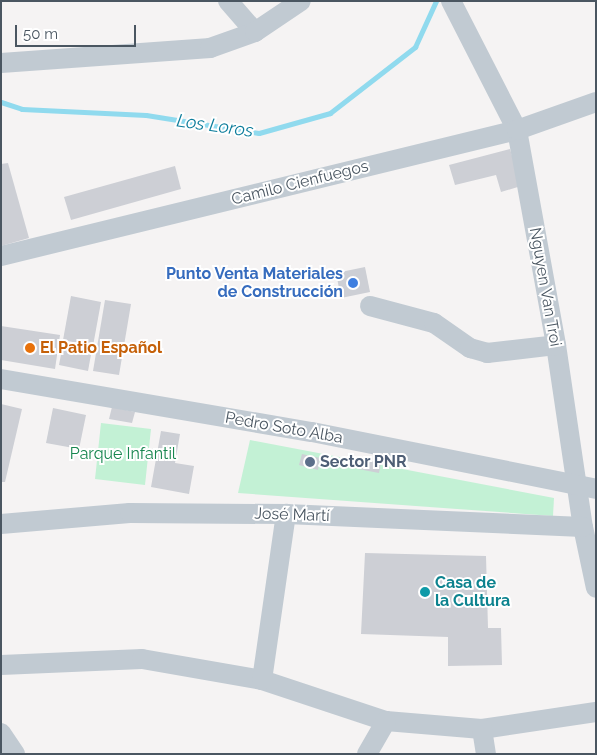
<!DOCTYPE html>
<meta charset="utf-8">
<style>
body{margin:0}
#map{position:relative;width:597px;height:755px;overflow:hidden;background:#f5f3f3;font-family:Raleway,sans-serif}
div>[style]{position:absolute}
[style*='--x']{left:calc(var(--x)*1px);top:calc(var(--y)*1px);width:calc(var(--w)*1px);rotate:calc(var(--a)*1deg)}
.green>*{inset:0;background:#c3f1d5}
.stream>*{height:5px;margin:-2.5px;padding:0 2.5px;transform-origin:2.5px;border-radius:2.5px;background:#90daee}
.building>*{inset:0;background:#cdcfd5}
.minor>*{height:20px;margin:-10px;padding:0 10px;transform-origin:10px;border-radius:10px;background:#c1cad2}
.dots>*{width:14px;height:14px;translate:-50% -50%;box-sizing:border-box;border:2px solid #fff;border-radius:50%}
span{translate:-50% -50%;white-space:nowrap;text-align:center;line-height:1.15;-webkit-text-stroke:4px #fff;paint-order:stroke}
.street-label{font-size:16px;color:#4a5661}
.shop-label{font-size:16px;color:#366cbe;font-weight:700}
.right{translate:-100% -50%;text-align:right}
.food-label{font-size:16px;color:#c56008;font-weight:700}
.left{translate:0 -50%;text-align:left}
.park-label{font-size:16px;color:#17864f}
.service-label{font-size:16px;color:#4e5e75;font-weight:700}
.culture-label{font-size:16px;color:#0d838f;font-weight:700}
.water-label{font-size:18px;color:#0c7c9b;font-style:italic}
.frame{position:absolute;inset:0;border:2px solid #4a5661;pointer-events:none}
.scale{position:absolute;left:15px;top:25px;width:121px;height:22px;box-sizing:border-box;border:2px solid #4a5661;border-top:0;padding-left:6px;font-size:15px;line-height:18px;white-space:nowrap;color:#4a5661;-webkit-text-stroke:4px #fff;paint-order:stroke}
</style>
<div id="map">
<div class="green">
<i style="clip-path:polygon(101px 423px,151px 429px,145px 485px,95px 479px)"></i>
<i style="clip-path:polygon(250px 440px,554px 498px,553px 516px,238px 493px)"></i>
</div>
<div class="stream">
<i style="--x:1;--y:102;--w:22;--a:18"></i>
<i style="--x:22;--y:109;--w:124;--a:2.8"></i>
<i style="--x:146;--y:115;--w:114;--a:9.1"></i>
<i style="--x:259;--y:133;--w:74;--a:-15.7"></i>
<i style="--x:330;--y:113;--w:108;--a:-37.8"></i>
<i style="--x:415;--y:47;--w:51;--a:-65.5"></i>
</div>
<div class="building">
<i style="clip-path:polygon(510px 149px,521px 186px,501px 192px,496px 175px,455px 185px,449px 165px)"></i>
<i style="clip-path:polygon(8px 163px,29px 238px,1px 246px,1px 164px)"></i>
<i style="clip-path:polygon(175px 166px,181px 189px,71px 220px,64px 197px)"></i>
<i style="clip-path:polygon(365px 267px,370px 292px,341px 298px,336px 273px)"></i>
<i style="clip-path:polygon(71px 296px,101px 302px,93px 346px,63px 340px)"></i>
<i style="clip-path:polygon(105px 300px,131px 304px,119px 375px,93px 371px)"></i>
<i style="clip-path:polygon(1px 326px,60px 335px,55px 369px,1px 360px)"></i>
<i style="clip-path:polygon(63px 344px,92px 349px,88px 371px,59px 365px)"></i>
<i style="clip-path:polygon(1px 404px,22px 409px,5px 482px,1px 482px)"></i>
<i style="clip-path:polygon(112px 407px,135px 412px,132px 423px,109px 419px)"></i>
<i style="clip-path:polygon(53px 408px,86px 415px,79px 449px,46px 443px)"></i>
<i style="clip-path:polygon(161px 431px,180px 434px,175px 463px,194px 466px,189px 494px,151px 487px)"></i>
<i style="clip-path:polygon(302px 454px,320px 458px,318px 470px,299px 465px)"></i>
<i style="clip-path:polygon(360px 459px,381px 463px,379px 473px,358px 469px)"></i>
<i style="clip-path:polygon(365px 553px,486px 556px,488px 628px,501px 628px,502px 665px,448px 666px,448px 637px,361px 634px)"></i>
</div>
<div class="minor">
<i style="--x:228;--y:1;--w:41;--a:48.9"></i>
<i style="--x:451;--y:1;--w:145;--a:62.9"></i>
<i style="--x:517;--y:130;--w:219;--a:79.7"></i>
<i style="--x:556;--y:345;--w:184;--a:81.6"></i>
<i style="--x:583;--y:527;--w:62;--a:78"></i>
<i style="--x:1;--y:63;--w:210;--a:-4.1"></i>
<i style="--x:210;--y:48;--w:48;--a:-19.6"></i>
<i style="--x:255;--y:32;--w:55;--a:-34"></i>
<i style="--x:1;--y:256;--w:531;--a:-13.72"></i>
<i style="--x:517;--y:130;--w:84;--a:-19.5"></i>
<i style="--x:370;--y:306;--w:66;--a:14.9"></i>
<i style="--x:434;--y:323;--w:44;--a:34.8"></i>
<i style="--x:470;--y:348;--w:18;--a:16"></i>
<i style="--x:487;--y:353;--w:69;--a:-6.6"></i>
<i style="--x:1;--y:379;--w:315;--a:9.7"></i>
<i style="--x:312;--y:432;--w:290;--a:11.3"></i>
<i style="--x:1;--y:524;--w:129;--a:-4.9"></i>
<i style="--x:130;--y:513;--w:156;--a:0.4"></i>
<i style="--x:286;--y:514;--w:297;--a:2.5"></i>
<i style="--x:1;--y:665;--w:141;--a:-2.4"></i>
<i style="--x:142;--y:659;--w:122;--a:9.9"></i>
<i style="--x:262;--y:680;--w:131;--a:18.3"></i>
<i style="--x:386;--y:721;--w:96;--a:4.8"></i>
<i style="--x:482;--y:729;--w:115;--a:-8.5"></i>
<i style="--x:262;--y:680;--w:168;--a:-81.8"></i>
<i style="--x:482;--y:729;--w:25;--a:81"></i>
<i style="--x:1;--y:733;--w:25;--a:56"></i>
<i style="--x:367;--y:754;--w:38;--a:-60"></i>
</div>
<div class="dots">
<i style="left:353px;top:283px;background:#3f7fe0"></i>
<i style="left:30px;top:348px;background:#e8710a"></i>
<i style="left:310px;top:462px;background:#5c6f8a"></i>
<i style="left:425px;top:592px;background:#0f9aa8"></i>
</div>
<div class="street-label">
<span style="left:300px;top:183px;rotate:-14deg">Camilo Cienfuegos</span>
<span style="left:545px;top:287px;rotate:80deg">Nguyen Van Troi</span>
<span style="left:284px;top:428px;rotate:10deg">Pedro Soto Alba</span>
<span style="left:292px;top:515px;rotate:2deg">José Martí</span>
</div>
<div class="shop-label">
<span class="right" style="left:343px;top:283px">Punto Venta Materiales<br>de Construcción</span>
</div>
<div class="food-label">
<span class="left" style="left:40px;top:348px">El Patio Español</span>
</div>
<div class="park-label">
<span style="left:123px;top:454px">Parque Infantil</span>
</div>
<div class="service-label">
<span class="left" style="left:320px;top:462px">Sector PNR</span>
</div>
<div class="culture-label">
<span class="left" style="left:435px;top:592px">Casa de<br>la Cultura</span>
</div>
<div class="water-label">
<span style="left:215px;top:126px;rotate:8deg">Los Loros</span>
</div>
<div class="frame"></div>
<div class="scale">50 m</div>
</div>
